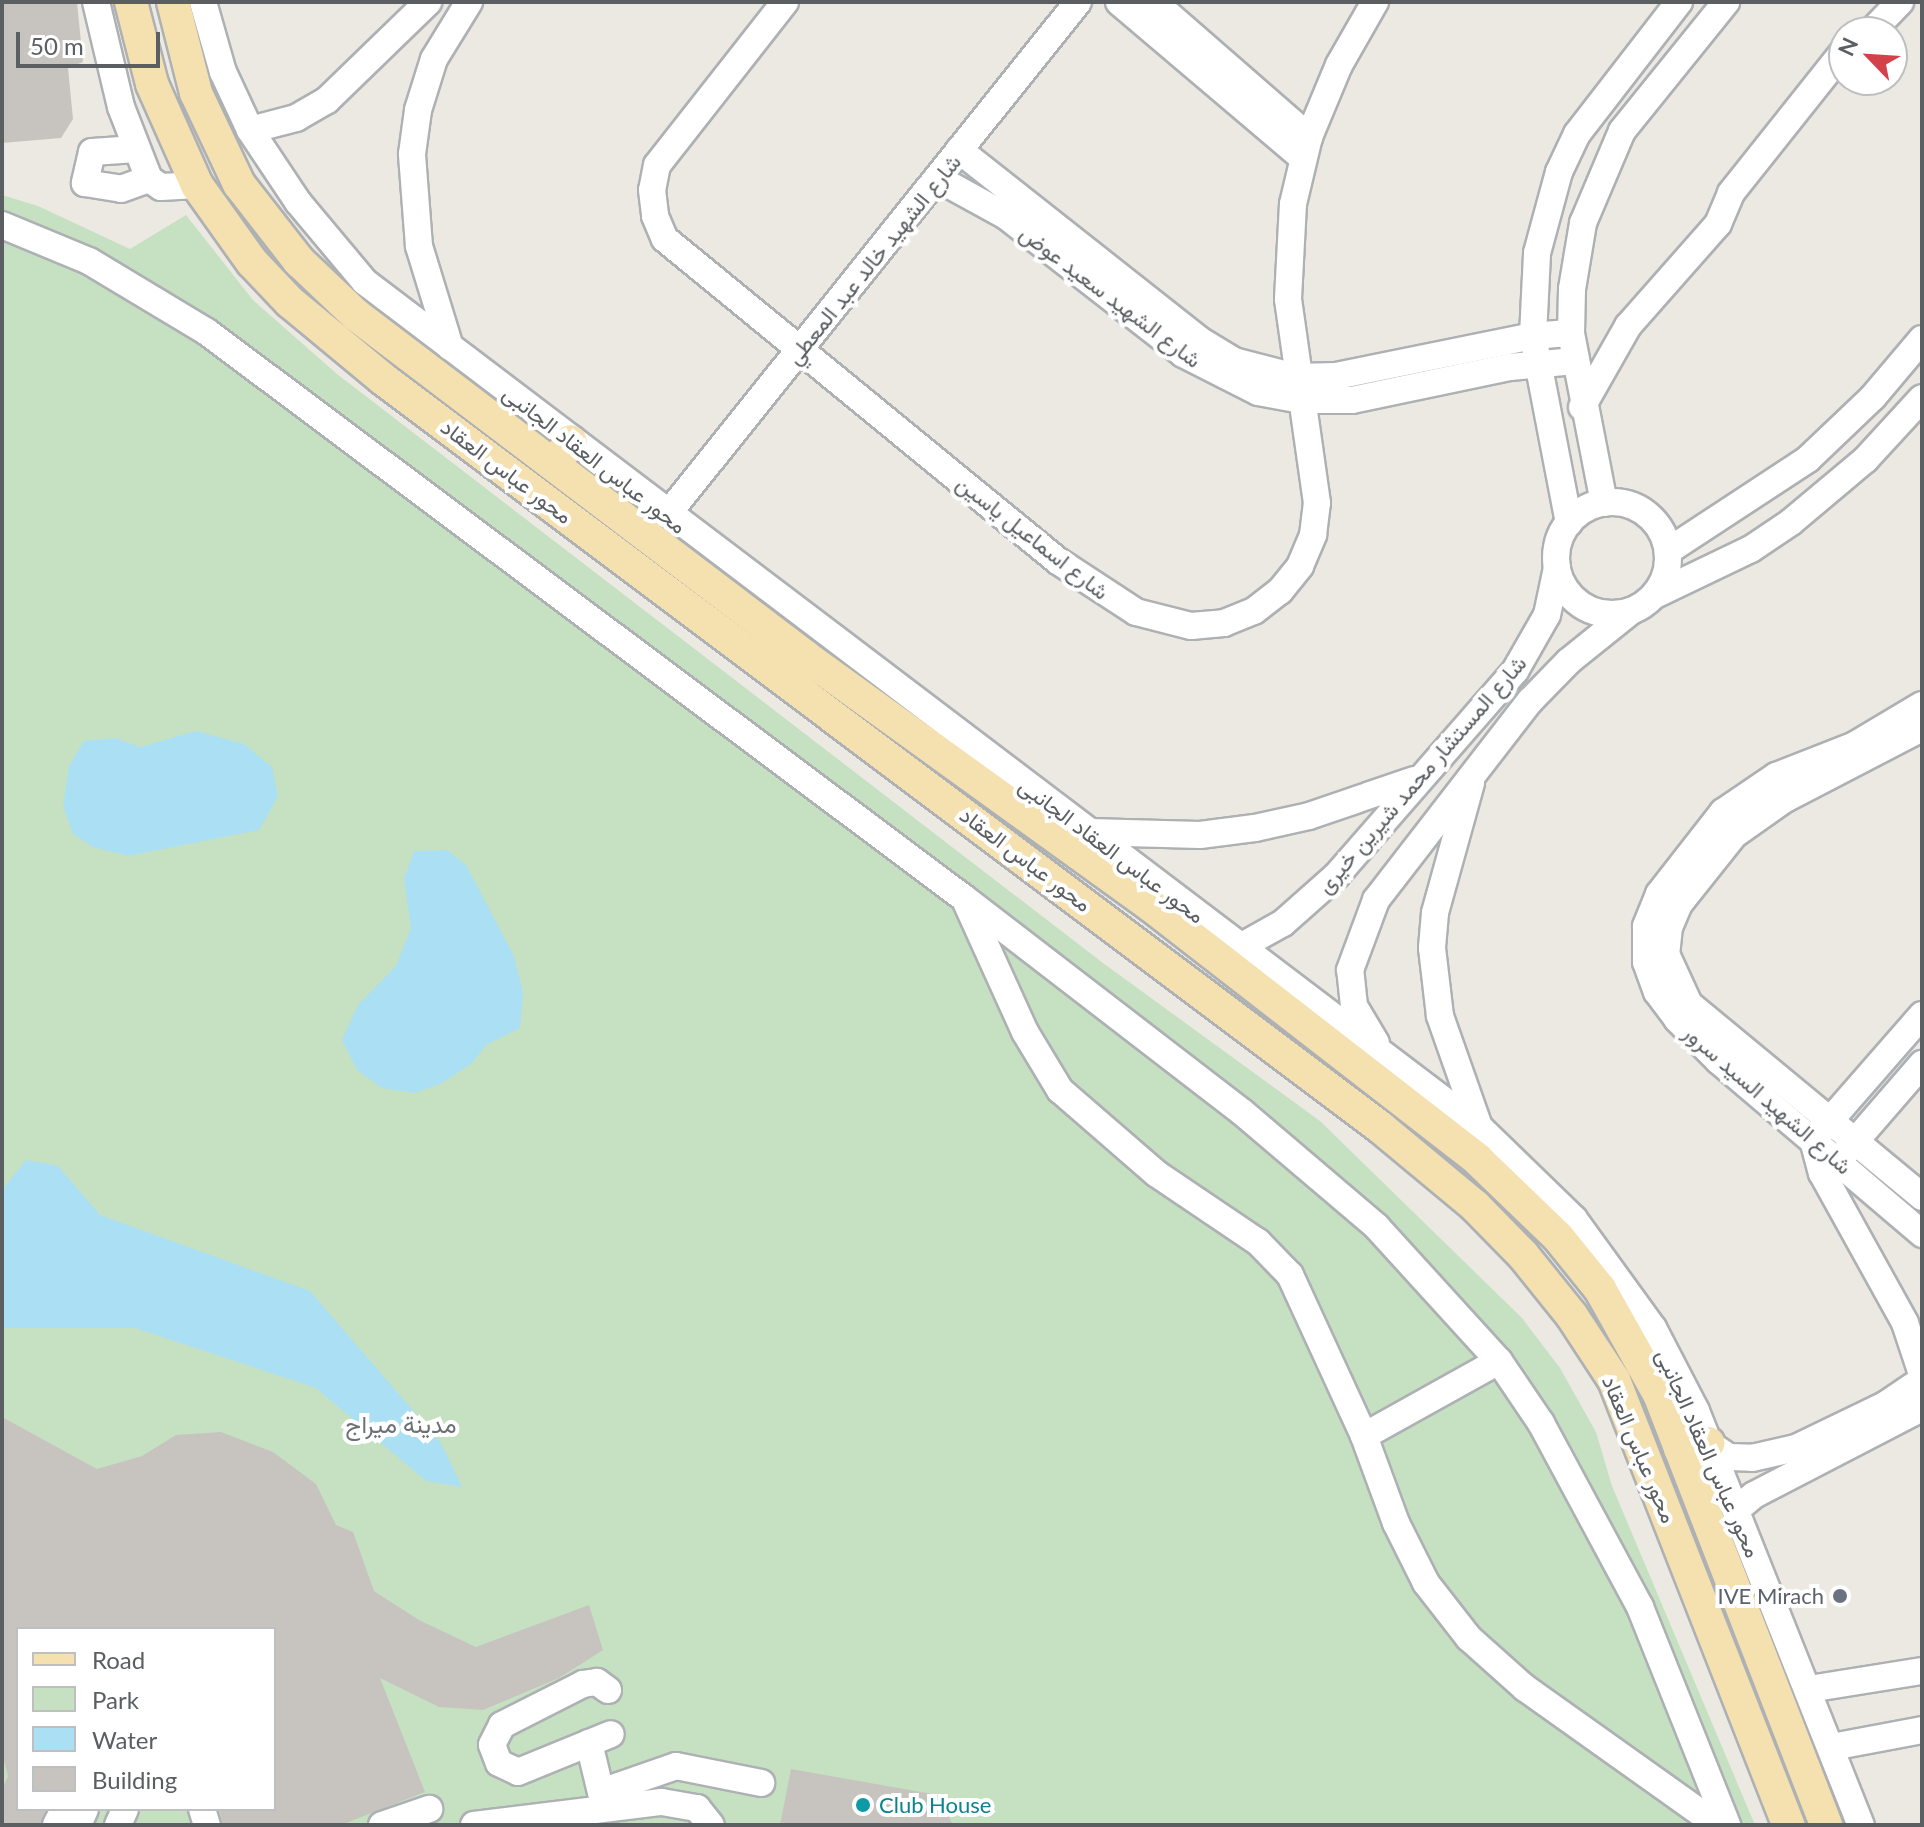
<!DOCTYPE html>
<meta charset="utf-8">
<style>
body{margin:0}
#map{position:relative;width:1924px;height:1827px;overflow:hidden;background:#ece9e3;font-family:Lato,Vazirmatn,sans-serif}
div>[style]{position:absolute}
[style*='--x']{left:calc(var(--x)*1px);top:calc(var(--y)*1px);width:calc(var(--w)*1px);rotate:calc(var(--a)*1deg)}
.green>*{inset:0;background:#c6e1c2}
.water>*{inset:0;background:#aadff4}
.building>*{inset:0;background:#c7c4c0}
.roads{filter:drop-shadow(2px 0 #aeb1b4) drop-shadow(-2px 0 #aeb1b4) drop-shadow(0 2px #aeb1b4) drop-shadow(0 -2px #aeb1b4)}
.minor>*{height:26px;margin:-13px;padding:0 13px;transform-origin:13px;border-radius:13px;background:#fff}
.minor>.ring{margin:-13px;padding:0;box-sizing:content-box;background:none;border:26px solid #fff;border-radius:50%}
.major>*{height:32px;margin:-16px;padding:0 16px;transform-origin:16px;border-radius:16px;background:#f5e0af}
.dots>*{width:22px;height:22px;translate:-50% -50%;box-sizing:border-box;border:4px solid #fff;border-radius:50%}
span{translate:-50% -50%;white-space:nowrap;text-align:center;line-height:1.15;-webkit-text-stroke:8px #fff;paint-order:stroke}
.street-label{font-size:22px;color:#5b5f62}
.worship-label{font-size:22px;color:#5b616d}
.right{translate:-100% -50%;text-align:right}
.culture-label{font-size:22px;color:#0d838f}
.left{translate:0 -50%;text-align:left}
.neighbourhood-label{font-size:24px;color:#6c7173}
.frame{position:absolute;inset:0;border:4px solid #5b5f62;pointer-events:none}
.legend{position:absolute;left:16px;top:1627px;width:260px;height:184px;box-sizing:border-box;background:#fff;border:2px solid #bdbfc0;margin:0;padding:10px 14px;list-style:none;font-size:24px;color:#5b5f62}
.legend li{display:flex;align-items:center;gap:16px;height:40px}
.legend b{width:40px;border:2px solid #bdbfc0}
.north{position:absolute;left:1828px;top:16px;width:80px;height:80px;box-sizing:border-box;background:#fff;border:2px solid #bdbfc0;border-radius:50%;rotate:295deg;font-size:22px;font-weight:700;line-height:32px;text-align:center;color:#5b5f62}
.north::after{content:'';display:block;margin:auto;width:28px;height:36px;background:#d4414a;clip-path:polygon(50% 0,100% 100%,50% 72%,0 100%)}
.scale{position:absolute;left:16px;top:32px;width:144px;height:36px;box-sizing:border-box;border:4px solid #5b5f62;border-top:0;padding-left:10px;font-size:24px;line-height:28px;white-space:nowrap;color:#5b5f62;-webkit-text-stroke:6px #fff;paint-order:stroke}
</style>
<div id="map">
<div class="green">
<i style="clip-path:polygon(evenodd,2px 195px,38px 206px,130px 249px,186px 215px,253px 300px,337px 374px,1103px 963px,1320px 1121px,1522px 1318px,1560px 1368px,1596px 1432px,1612px 1486px,1755px 1825px,2px 1825px,2px 195px,18px 1629px,274px 1629px,274px 1809px,18px 1809px,18px 1629px)"></i>
</div>
<div class="water">
<i style="clip-path:polygon(196px 731px,244px 744px,272px 767px,278px 796px,259px 830px,128px 856px,93px 847px,73px 834px,63px 806px,69px 766px,84px 741px,115px 738px,140px 747px)"></i>
<i style="clip-path:polygon(447px 850px,466px 865px,514px 956px,523px 993px,520px 1028px,486px 1045px,471px 1064px,442px 1083px,415px 1093px,382px 1088px,357px 1070px,342px 1040px,358px 1005px,396px 966px,411px 928px,404px 879px,414px 851px)"></i>
<i style="clip-path:polygon(26px 1160px,58px 1166px,100px 1215px,310px 1291px,441px 1443px,462px 1487px,426px 1481px,316px 1388px,135px 1328px,2px 1328px,2px 1190px)"></i>
</div>
<div class="building">
<i style="clip-path:polygon(2px 2px,77px 2px,83px 62px,68px 68px,73px 119px,61px 138px,2px 143px)"></i>
<i style="clip-path:polygon(2px 1417px,97px 1469px,142px 1456px,176px 1435px,221px 1432px,273px 1452px,316px 1484px,336px 1525px,353px 1532px,374px 1591px,419px 1620px,476px 1647px,589px 1605px,603px 1650px,559px 1678px,483px 1710px,439px 1707px,380px 1678px,425px 1792px,341px 1825px,223px 1825px,219px 1809px,274px 1809px,274px 1629px,18px 1629px,18px 1809px,46px 1809px,40px 1825px,2px 1825px,2px 1789px,8px 1776px,2px 1753px)"></i>
<i style="clip-path:polygon(791px 1769px,938px 1795px,953px 1825px,780px 1825px)"></i>
</div>
<div class="roads">
<div class="minor">
<i style="--x:96;--y:2;--w:108;--a:76.6"></i>
<i style="--x:121;--y:107;--w:77;--a:68.7"></i>
<i style="--x:149;--y:179;--w:14;--a:34"></i>
<i style="--x:161;--y:187;--w:36;--a:-3"></i>
<i style="--x:203;--y:2;--w:73;--a:74.1"></i>
<i style="--x:223;--y:72;--w:64;--a:65"></i>
<i style="--x:250;--y:130;--w:87;--a:56.3"></i>
<i style="--x:298;--y:202;--w:104;--a:50.1"></i>
<i style="--x:365;--y:282;--w:1398;--a:37.18"></i>
<i style="--x:1479;--y:1127;--w:132;--a:44.1"></i>
<i style="--x:1574;--y:1219;--w:135;--a:54.1"></i>
<i style="--x:1653;--y:1328;--w:93;--a:62.6"></i>
<i style="--x:1696;--y:1411;--w:446;--a:68.3"></i>
<i style="--x:785;--y:2;--w:207;--a:128.1"></i>
<i style="--x:657;--y:165;--w:25;--a:101"></i>
<i style="--x:652;--y:190;--w:26;--a:83"></i>
<i style="--x:655;--y:216;--w:25;--a:67"></i>
<i style="--x:665;--y:239;--w:508;--a:39.33"></i>
<i style="--x:1058;--y:561;--w:93;--a:33.2"></i>
<i style="--x:1136;--y:612;--w:57;--a:14.3"></i>
<i style="--x:1191;--y:626;--w:33;--a:-5"></i>
<i style="--x:1224;--y:623;--w:32;--a:-22"></i>
<i style="--x:1254;--y:611;--w:33;--a:-38"></i>
<i style="--x:1280;--y:591;--w:32;--a:-51"></i>
<i style="--x:1300;--y:566;--w:34;--a:-67"></i>
<i style="--x:1313;--y:535;--w:32;--a:-83"></i>
<i style="--x:1317;--y:503;--w:206;--a:-98.1"></i>
<i style="--x:1288;--y:299;--w:95;--a:-87"></i>
<i style="--x:1293;--y:204;--w:69;--a:-76.6"></i>
<i style="--x:1309;--y:137;--w:78;--a:-67.4"></i>
<i style="--x:1339;--y:65;--w:73;--a:-60.3"></i>
<i style="--x:1119;--y:2;--w:240;--a:40.3"></i>
<i style="--x:1154;--y:2;--w:206;--a:41.1"></i>
<i style="--x:1871;--y:32;--w:42;--a:-46"></i>
<i style="--x:250;--y:130;--w:48;--a:-14.6"></i>
<i style="--x:296;--y:118;--w:36;--a:-30"></i>
<i style="--x:327;--y:100;--w:141;--a:-44.1"></i>
<i style="--x:136;--y:149;--w:44;--a:176.1"></i>
<i style="--x:92;--y:152;--w:32;--a:103"></i>
<i style="--x:85;--y:183;--w:36;--a:9"></i>
<i style="--x:121;--y:189;--w:30;--a:-20"></i>
<i style="--x:959;--y:150;--w:305;--a:38.3"></i>
<i style="--x:1198;--y:339;--w:42;--a:31.4"></i>
<i style="--x:1234;--y:361;--w:64;--a:14.5"></i>
<i style="--x:1296;--y:377;--w:40;--a:-1.4"></i>
<i style="--x:1336;--y:376;--w:201;--a:-11.5"></i>
<i style="--x:1533;--y:336;--w:38;--a:-5"></i>
<i style="--x:937;--y:178;--w:79;--a:28.8"></i>
<i style="--x:1006;--y:216;--w:224;--a:37.9"></i>
<i style="--x:1183;--y:354;--w:84;--a:26.9"></i>
<i style="--x:1258;--y:392;--w:44;--a:10.5"></i>
<i style="--x:1301;--y:400;--w:51;--a:0"></i>
<i style="--x:1352;--y:400;--w:161;--a:-11.8"></i>
<i style="--x:1510;--y:367;--w:65;--a:-5.3"></i>
<i style="--x:2;--y:225;--w:94;--a:22.5"></i>
<i style="--x:89;--y:261;--w:138;--a:31"></i>
<i style="--x:207;--y:332;--w:945;--a:36.79"></i>
<i style="--x:964;--y:898;--w:351;--a:37.6"></i>
<i style="--x:1242;--y:1112;--w:177;--a:40.4"></i>
<i style="--x:1377;--y:1227;--w:181;--a:47.7"></i>
<i style="--x:1499;--y:1361;--w:75;--a:55.9"></i>
<i style="--x:1541;--y:1423;--w:209;--a:61.7"></i>
<i style="--x:1640;--y:1607;--w:235;--a:68.2"></i>
<i style="--x:450;--y:347;--w:106;--a:-107.1"></i>
<i style="--x:419;--y:246;--w:92;--a:-94.4"></i>
<i style="--x:412;--y:154;--w:44;--a:-82.2"></i>
<i style="--x:418;--y:110;--w:53;--a:-72.6"></i>
<i style="--x:434;--y:59;--w:67;--a:-58.4"></i>
<i style="--x:1582;--y:407;--w:93;--a:-60.4"></i>
<i style="--x:1628;--y:326;--w:136;--a:-48.6"></i>
<i style="--x:1718;--y:224;--w:34;--a:-67"></i>
<i style="--x:1731;--y:193;--w:181;--a:-51.5"></i>
<i class="ring" style="left:1556px;top:502px;width:86px;height:86px"></i>
<i style="--x:1604;--y:503;--w:173;--a:-101"></i>
<i style="--x:1571;--y:333;--w:44;--a:-88.7"></i>
<i style="--x:1572;--y:289;--w:67;--a:-80.5"></i>
<i style="--x:1583;--y:223;--w:100;--a:-67"></i>
<i style="--x:1622;--y:131;--w:166;--a:-51.1"></i>
<i style="--x:667;--y:515;--w:657;--a:-51.3"></i>
<i style="--x:1569;--y:523;--w:190;--a:-100.9"></i>
<i style="--x:1533;--y:336;--w:83;--a:-87.2"></i>
<i style="--x:1537;--y:253;--w:84;--a:-74.8"></i>
<i style="--x:1559;--y:172;--w:42;--a:-64.7"></i>
<i style="--x:1577;--y:134;--w:167;--a:-52.3"></i>
<i style="--x:1668;--y:551;--w:168;--a:-33.3"></i>
<i style="--x:1808;--y:459;--w:90;--a:-43.6"></i>
<i style="--x:1873;--y:397;--w:76;--a:-49.8"></i>
<i style="--x:1657;--y:594;--w:104;--a:-25.6"></i>
<i style="--x:1751;--y:549;--w:48;--a:-34"></i>
<i style="--x:1791;--y:522;--w:97;--a:-40"></i>
<i style="--x:1865;--y:460;--w:84;--a:-47.4"></i>
<i style="--x:1922;--y:705;--w:78;--a:149.2"></i>
<i style="--x:1855;--y:745;--w:85;--a:158.6"></i>
<i style="--x:1776;--y:776;--w:64;--a:145.8"></i>
<i style="--x:1723;--y:812;--w:104;--a:128"></i>
<i style="--x:1659;--y:894;--w:35;--a:112"></i>
<i style="--x:1646;--y:927;--w:35;--a:90"></i>
<i style="--x:1646;--y:962;--w:32;--a:70"></i>
<i style="--x:1657;--y:992;--w:34;--a:53"></i>
<i style="--x:1677;--y:1019;--w:59;--a:45"></i>
<i style="--x:1719;--y:1061;--w:267;--a:40.4"></i>
<i style="--x:1922;--y:728;--w:154;--a:152.6"></i>
<i style="--x:1785;--y:799;--w:62;--a:144.8"></i>
<i style="--x:1734;--y:835;--w:88;--a:128.6"></i>
<i style="--x:1679;--y:904;--w:25;--a:113"></i>
<i style="--x:1669;--y:927;--w:27;--a:96"></i>
<i style="--x:1666;--y:954;--w:55;--a:65.3"></i>
<i style="--x:1689;--y:1004;--w:303;--a:39.6"></i>
<i style="--x:1471;--y:783;--w:135;--a:105.5"></i>
<i style="--x:1435;--y:913;--w:35;--a:95"></i>
<i style="--x:1432;--y:948;--w:68;--a:83.3"></i>
<i style="--x:1440;--y:1016;--w:118;--a:70.6"></i>
<i style="--x:1089;--y:832;--w:111;--a:1.5"></i>
<i style="--x:1200;--y:835;--w:55;--a:-7.3"></i>
<i style="--x:1255;--y:828;--w:55;--a:-12.5"></i>
<i style="--x:1309;--y:816;--w:111;--a:-18.9"></i>
<i style="--x:966;--y:902;--w:143;--a:65.6"></i>
<i style="--x:1025;--y:1032;--w:68;--a:58.9"></i>
<i style="--x:1060;--y:1090;--w:128;--a:40.9"></i>
<i style="--x:1157;--y:1174;--w:122;--a:34"></i>
<i style="--x:1258;--y:1242;--w:46;--a:45.9"></i>
<i style="--x:1290;--y:1275;--w:177;--a:65.3"></i>
<i style="--x:1364;--y:1436;--w:93;--a:69.8"></i>
<i style="--x:1396;--y:1523;--w:67;--a:63.4"></i>
<i style="--x:1426;--y:1583;--w:70;--a:52"></i>
<i style="--x:1469;--y:1638;--w:75;--a:41.8"></i>
<i style="--x:1525;--y:1688;--w:237;--a:35.4"></i>
<i style="--x:1240;--y:947;--w:49;--a:-29.2"></i>
<i style="--x:1283;--y:923;--w:72;--a:-41.6"></i>
<i style="--x:1337;--y:875;--w:271;--a:-48.9"></i>
<i style="--x:1515;--y:671;--w:64;--a:-60.3"></i>
<i style="--x:1547;--y:615;--w:48;--a:-78"></i>
<i style="--x:1922;--y:1015;--w:166;--a:131.1"></i>
<i style="--x:1813;--y:1140;--w:34;--a:75"></i>
<i style="--x:1822;--y:1173;--w:171;--a:61"></i>
<i style="--x:1905;--y:1323;--w:54;--a:71.6"></i>
<i style="--x:1376;--y:1043;--w:43;--a:-120.7"></i>
<i style="--x:1354;--y:1006;--w:36;--a:-96"></i>
<i style="--x:1350;--y:970;--w:75;--a:-69.6"></i>
<i style="--x:1376;--y:900;--w:252;--a:-52.3"></i>
<i style="--x:1530;--y:701;--w:56;--a:-45.7"></i>
<i style="--x:1569;--y:661;--w:80;--a:-38.9"></i>
<i style="--x:1845;--y:1153;--w:118;--a:-49.1"></i>
<i style="--x:1364;--y:1436;--w:154;--a:-29.1"></i>
<i style="--x:1708;--y:1443;--w:25;--a:34"></i>
<i style="--x:1729;--y:1457;--w:23;--a:2"></i>
<i style="--x:1752;--y:1458;--w:45;--a:-12.8"></i>
<i style="--x:1796;--y:1448;--w:99;--a:-25.8"></i>
<i style="--x:1885;--y:1405;--w:45;--a:-34"></i>
<i style="--x:1736;--y:1510;--w:23;--a:-40"></i>
<i style="--x:1754;--y:1495;--w:189;--a:-27.4"></i>
<i style="--x:1809;--y:1689;--w:114;--a:-9.1"></i>
<i style="--x:608;--y:1690;--w:14;--a:-144"></i>
<i style="--x:597;--y:1682;--w:14;--a:172"></i>
<i style="--x:583;--y:1684;--w:91;--a:153.2"></i>
<i style="--x:502;--y:1725;--w:22;--a:117"></i>
<i style="--x:492;--y:1745;--w:19;--a:69"></i>
<i style="--x:499;--y:1763;--w:21;--a:25"></i>
<i style="--x:518;--y:1772;--w:100;--a:-22.2"></i>
<i style="--x:589;--y:1743;--w:64;--a:76.4"></i>
<i style="--x:1832;--y:1747;--w:92;--a:-10.7"></i>
<i style="--x:604;--y:1791;--w:76;--a:-19.1"></i>
<i style="--x:676;--y:1766;--w:87;--a:11.3"></i>
<i style="--x:202;--y:1809;--w:17;--a:73"></i>
<i style="--x:56;--y:1825;--w:18;--a:-63"></i>
<i style="--x:78;--y:1825;--w:17;--a:-66"></i>
<i style="--x:118;--y:1825;--w:17;--a:-66"></i>
<i style="--x:382;--y:1825;--w:50;--a:-18.8"></i>
<i style="--x:474;--y:1825;--w:189;--a:-7"></i>
<i style="--x:662;--y:1802;--w:36;--a:10"></i>
<i style="--x:697;--y:1808;--w:22;--a:51"></i>
</div>
<div class="major">
<i style="--x:131;--y:2;--w:85;--a:75.6"></i>
<i style="--x:152;--y:84;--w:111;--a:66"></i>
<i style="--x:197;--y:185;--w:95;--a:54.5"></i>
<i style="--x:252;--y:262;--w:55;--a:46.5"></i>
<i style="--x:290;--y:302;--w:121;--a:39.6"></i>
<i style="--x:383;--y:379;--w:1246;--a:36.88"></i>
<i style="--x:1380;--y:1127;--w:124;--a:39.7"></i>
<i style="--x:1475;--y:1206;--w:69;--a:45.6"></i>
<i style="--x:1523;--y:1255;--w:78;--a:51.2"></i>
<i style="--x:1572;--y:1316;--w:77;--a:56.7"></i>
<i style="--x:1614;--y:1380;--w:478;--a:68.6"></i>
<i style="--x:173;--y:2;--w:94;--a:75.8"></i>
<i style="--x:196;--y:93;--w:101;--a:64.7"></i>
<i style="--x:239;--y:184;--w:98;--a:52.1"></i>
<i style="--x:299;--y:261;--w:79;--a:43.5"></i>
<i style="--x:356;--y:315;--w:565;--a:37.23"></i>
<i style="--x:806;--y:657;--w:424;--a:35.8"></i>
<i style="--x:1150;--y:905;--w:414;--a:37.8"></i>
<i style="--x:1477;--y:1159;--w:112;--a:43.9"></i>
<i style="--x:1558;--y:1237;--w:67;--a:51.1"></i>
<i style="--x:1600;--y:1289;--w:120;--a:60.7"></i>
<i style="--x:1659;--y:1394;--w:462;--a:68.8"></i>
<i style="--x:554;--y:465;--w:29;--a:-55"></i>
<i style="--x:1680;--y:1449;--w:29;--a:-12"></i>
</div>
</div>
<div class="dots">
<i style="left:1840px;top:1596px;background:#6b7280"></i>
<i style="left:863px;top:1805px;background:#0f9aa8"></i>
</div>
<div class="street-label">
<span style="left:873px;top:259px;rotate:-51deg">شارع الشهيد خالد عبد المعطي</span>
<span style="left:1111px;top:296px;rotate:37deg">شارع الشهيد سعيد عوض</span>
<span style="left:595px;top:459px;rotate:38deg">محور عباس العقاد الجانبى</span>
<span style="left:507px;top:471px;rotate:37deg">محور عباس العقاد</span>
<span style="left:1033px;top:537px;rotate:38deg">شارع اسماعيل ياسين</span>
<span style="left:1421px;top:774px;rotate:-49deg">شارع المستشار محمد شيرين خيرى</span>
<span style="left:1112px;top:850px;rotate:37deg">محور عباس العقاد الجانبى</span>
<span style="left:1026px;top:859px;rotate:37deg">محور عباس العقاد</span>
<span style="left:1768px;top:1099px;rotate:41deg">شارع الشهيد السيد سرور</span>
<span style="left:1640px;top:1449px;rotate:67deg">محور عباس العقاد</span>
<span style="left:1709px;top:1453px;rotate:66deg">محور عباس العقاد الجانبى</span>
</div>
<div class="worship-label">
<span class="right" style="left:1824px;top:1596px">IVE Mirach</span>
</div>
<div class="culture-label">
<span class="left" style="left:879px;top:1805px">Club House</span>
</div>
<div class="neighbourhood-label">
<span style="left:401px;top:1424px">مدينة ميراج</span>
</div>
<div class="frame"></div>
<ul class="legend">
<li><b style="height:10px;background:#f5e0af"></b>Road</li>
<li><b style="height:22px;background:#c6e1c2"></b>Park</li>
<li><b style="height:22px;background:#aadff4"></b>Water</li>
<li><b style="height:22px;background:#c7c4c0"></b>Building</li>
</ul>
<div class="north">N</div>
<div class="scale">50 m</div>
</div>
